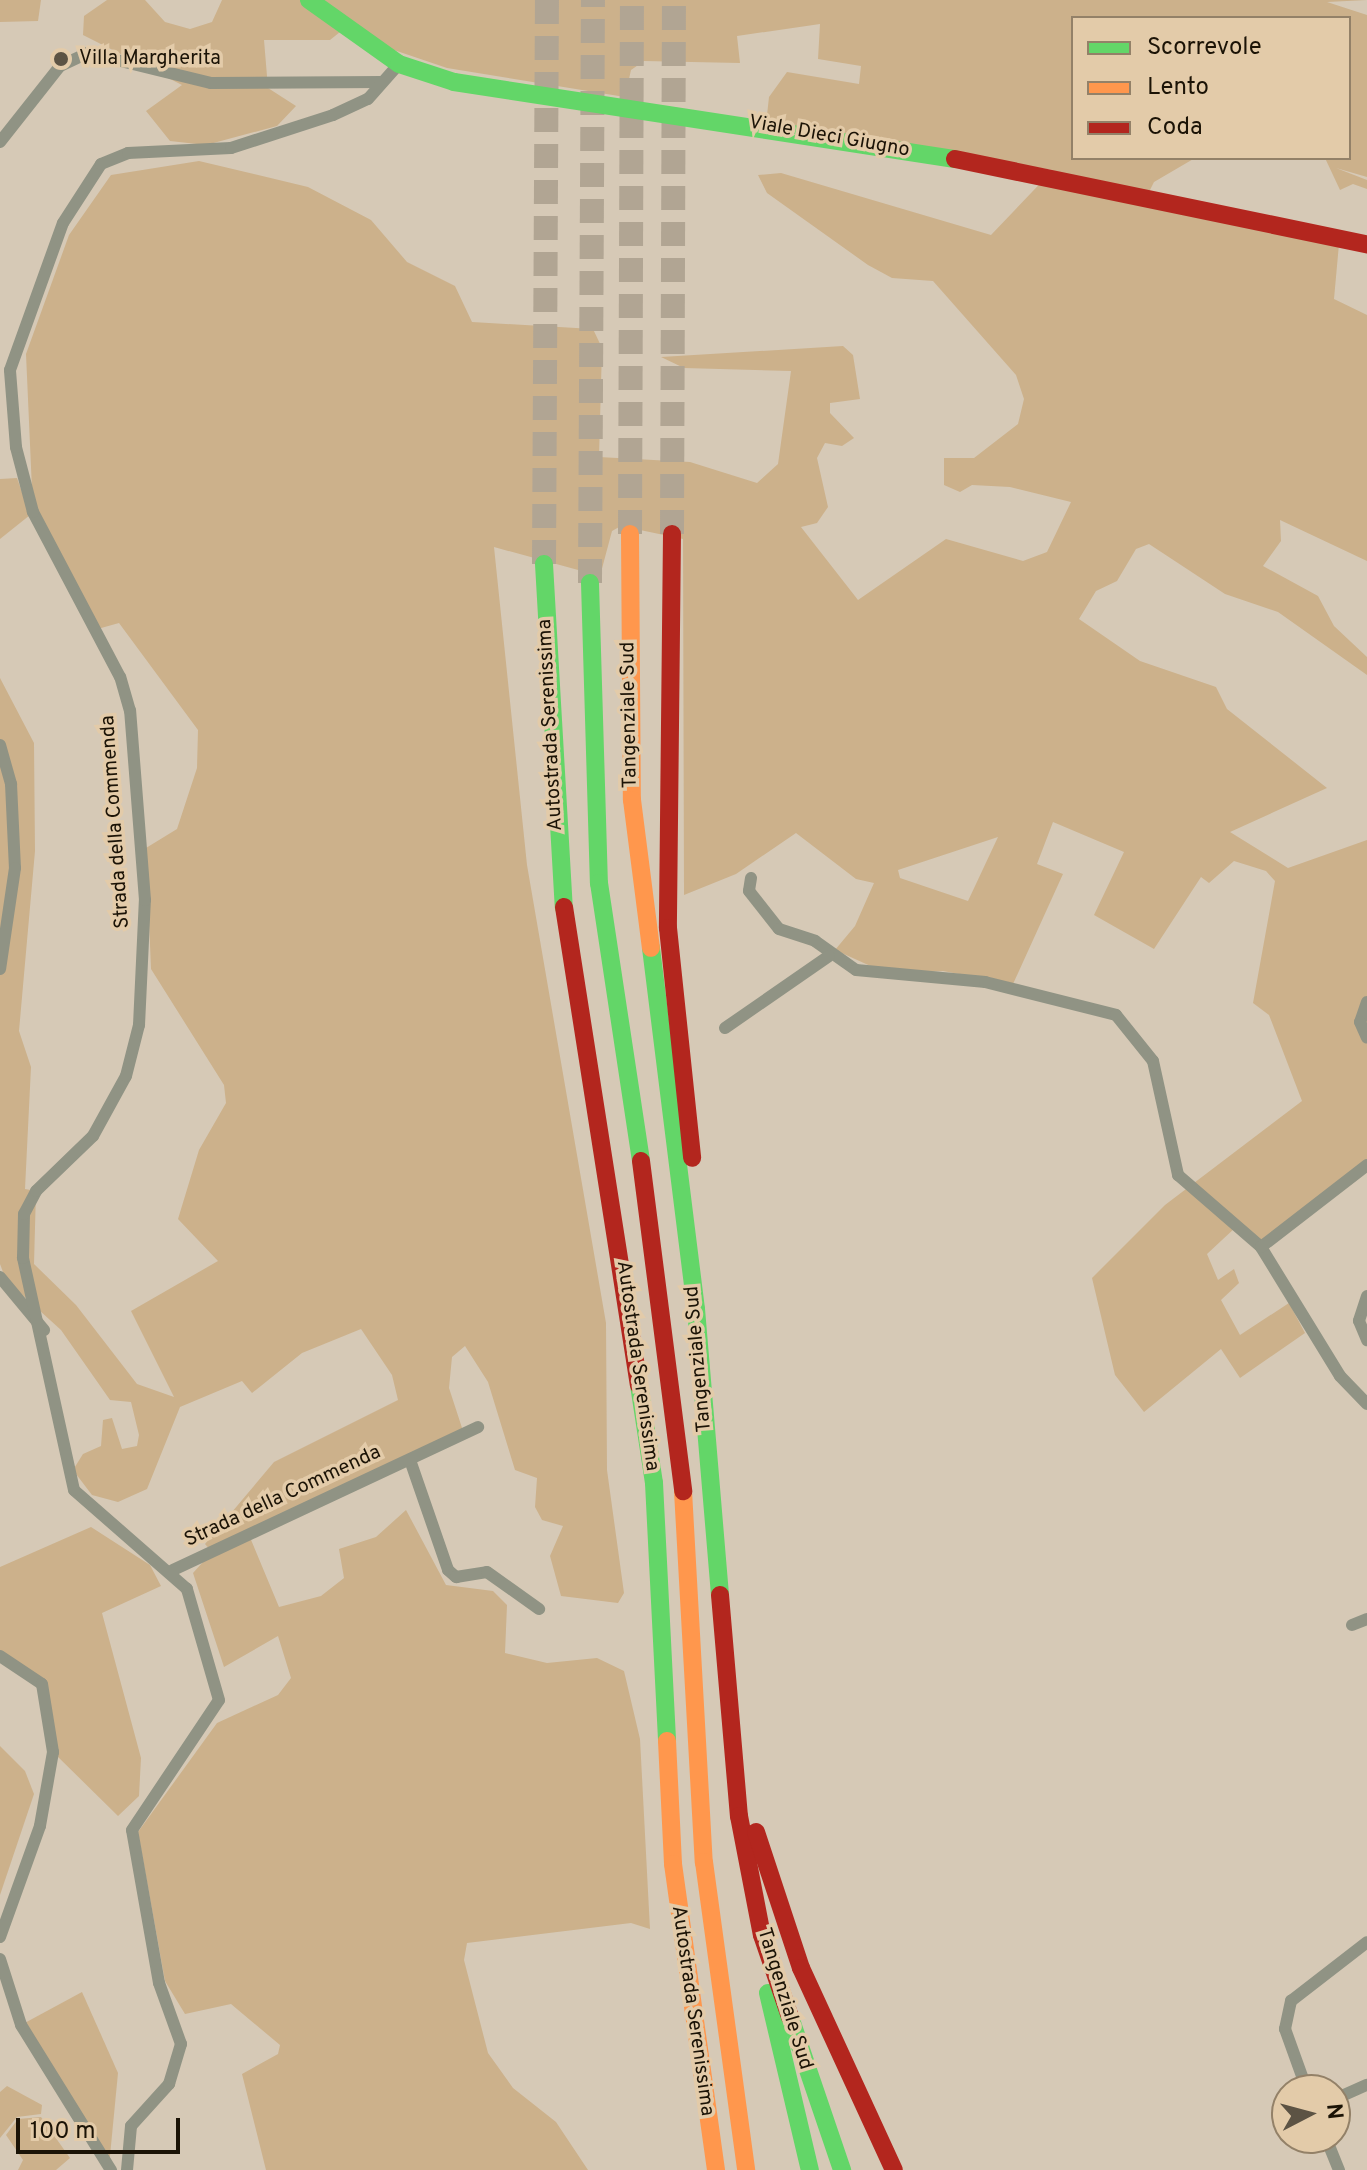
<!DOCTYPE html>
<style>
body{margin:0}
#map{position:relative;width:1367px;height:2170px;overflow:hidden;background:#d6c9b6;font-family:Overpass,sans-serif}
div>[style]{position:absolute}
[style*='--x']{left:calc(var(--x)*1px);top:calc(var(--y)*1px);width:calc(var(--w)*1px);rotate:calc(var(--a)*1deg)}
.green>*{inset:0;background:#ccb18b}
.highway-tunnel>*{height:24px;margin-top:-12px;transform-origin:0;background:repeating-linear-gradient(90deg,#b1a593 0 24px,transparent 0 36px)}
.street>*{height:12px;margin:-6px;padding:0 6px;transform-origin:6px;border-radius:6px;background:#909384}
.fast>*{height:18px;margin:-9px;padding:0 9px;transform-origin:9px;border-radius:9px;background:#63d668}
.slow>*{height:18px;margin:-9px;padding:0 9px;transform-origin:9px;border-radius:9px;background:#ff974d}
.jam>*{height:18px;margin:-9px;padding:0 9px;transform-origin:9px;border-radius:9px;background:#b3261e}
.dots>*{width:22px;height:22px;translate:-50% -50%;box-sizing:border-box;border:4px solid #e3cba9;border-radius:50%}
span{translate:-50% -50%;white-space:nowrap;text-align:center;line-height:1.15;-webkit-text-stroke:7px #e3cba9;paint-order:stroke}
.poi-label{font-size:20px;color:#1b1306}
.left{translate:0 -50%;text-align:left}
.street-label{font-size:20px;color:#1b1306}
.legend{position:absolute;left:1071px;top:16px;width:280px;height:144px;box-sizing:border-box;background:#e3cba9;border:2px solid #938168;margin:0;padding:10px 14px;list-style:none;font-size:24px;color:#1b1306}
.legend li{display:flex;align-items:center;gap:16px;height:40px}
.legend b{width:40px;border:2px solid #938168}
.north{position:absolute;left:1271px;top:2074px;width:80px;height:80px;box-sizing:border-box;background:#e3cba9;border:2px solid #938168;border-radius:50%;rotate:84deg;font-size:22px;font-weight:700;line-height:32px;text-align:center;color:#1b1306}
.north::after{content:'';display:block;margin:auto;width:28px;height:36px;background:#5c5344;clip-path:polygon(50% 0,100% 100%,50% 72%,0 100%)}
.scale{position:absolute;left:16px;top:2118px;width:164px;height:36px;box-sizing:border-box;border:4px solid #1b1306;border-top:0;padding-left:10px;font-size:24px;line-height:28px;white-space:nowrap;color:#1b1306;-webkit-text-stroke:6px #e3cba9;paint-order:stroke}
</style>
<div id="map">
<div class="green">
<i style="clip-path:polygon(0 0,41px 0,38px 21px,0 22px)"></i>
<i style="clip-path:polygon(107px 0,145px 0,165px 22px,190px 29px,212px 22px,222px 0,301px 0,340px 32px,330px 40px,264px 40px,268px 88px,296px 106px,277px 126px,206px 145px,170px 141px,146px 111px,182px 85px,83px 35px,84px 16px)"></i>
<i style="clip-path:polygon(evenodd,314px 0,1367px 0,1327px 2px,1367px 15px,1367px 177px,1336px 168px,1367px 180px,1367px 189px,1353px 184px,1340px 190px,1325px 158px,1349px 158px,1349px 18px,1073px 18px,1073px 158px,1195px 158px,1154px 182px,1145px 200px,1339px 244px,1334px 299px,1367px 315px,1367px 561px,1280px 520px,1281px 541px,1263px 566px,1318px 596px,1334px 626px,1367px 657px,1367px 675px,1278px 612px,1225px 594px,1149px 544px,1136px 549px,1117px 581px,1096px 591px,1079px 619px,1140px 661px,1216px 687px,1227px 709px,1327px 788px,1230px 832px,1288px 868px,1367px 840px,1367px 1165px,1261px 1247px,1236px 1227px,1207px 1254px,1218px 1280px,1234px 1269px,1239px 1283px,1221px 1300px,1240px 1335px,1289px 1303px,1305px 1333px,1240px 1378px,1221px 1349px,1144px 1412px,1115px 1375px,1092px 1278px,1165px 1205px,1302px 1101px,1269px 1015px,1253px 1003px,1275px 881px,1266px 871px,1234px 861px,1209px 883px,1201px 877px,1154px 949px,1094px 915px,1124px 852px,1053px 822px,1037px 864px,1063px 874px,1013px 984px,943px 971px,886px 973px,835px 950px,855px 926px,874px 883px,856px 879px,796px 833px,736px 874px,684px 895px,683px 539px,621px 526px,612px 531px,600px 576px,494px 547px,527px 865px,606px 1323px,607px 1470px,624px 1593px,618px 1603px,561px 1596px,550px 1556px,563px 1526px,542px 1520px,535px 1507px,537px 1478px,515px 1470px,488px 1382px,465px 1346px,452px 1357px,449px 1388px,464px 1434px,249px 1535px,279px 1607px,321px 1596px,344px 1578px,339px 1549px,376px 1537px,406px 1510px,446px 1585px,493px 1591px,507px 1605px,505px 1653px,547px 1663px,597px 1658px,624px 1671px,640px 1739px,650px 1929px,631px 1923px,467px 1943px,464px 1960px,488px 2053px,513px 2088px,556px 2122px,588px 2170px,266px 2170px,242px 2074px,278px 2054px,280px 2045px,231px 2004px,185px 2014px,165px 1981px,138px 1832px,217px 1723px,278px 1695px,291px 1678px,278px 1636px,224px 1667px,193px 1573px,212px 1552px,205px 1544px,274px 1462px,398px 1400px,392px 1375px,361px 1329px,302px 1353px,252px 1393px,242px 1381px,180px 1407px,147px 1489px,118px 1502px,92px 1495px,73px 1470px,83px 1454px,101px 1446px,103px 1420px,112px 1418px,122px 1449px,137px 1446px,139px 1435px,131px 1402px,110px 1400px,61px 1330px,6px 1280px,0 1264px,0 678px,34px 743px,35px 851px,19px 1031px,31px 1067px,25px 1189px,36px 1191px,34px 1264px,76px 1305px,137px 1384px,174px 1397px,131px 1311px,218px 1261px,178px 1219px,199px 1150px,226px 1103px,224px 1085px,151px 969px,146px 848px,177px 829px,197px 768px,198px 730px,119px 623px,94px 630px,33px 512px,26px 354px,69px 235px,111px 175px,199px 161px,308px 187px,371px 220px,407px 262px,455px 286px,472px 322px,593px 329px,602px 348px,599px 457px,690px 462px,757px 483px,778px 464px,791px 371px,684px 368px,661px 357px,843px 346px,853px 355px,860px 399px,830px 403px,830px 413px,854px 438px,842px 446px,825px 443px,817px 458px,828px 507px,817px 523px,801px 527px,858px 600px,946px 539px,1023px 561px,1047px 552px,1071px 502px,1010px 487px,972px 485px,960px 492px,944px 485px,944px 458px,974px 458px,1018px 424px,1024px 399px,1016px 375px,933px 281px,892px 278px,868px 265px,767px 193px,758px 175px,781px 173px,991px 235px,1053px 170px,766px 124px,769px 97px,787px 72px,859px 84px,861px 66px,818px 59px,820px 24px,737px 36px,740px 63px,644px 61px,631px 70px,625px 97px,447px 68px,391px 49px,314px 0,998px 837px,968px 901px,900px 878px,898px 870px,998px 837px)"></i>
<i style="clip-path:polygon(17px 478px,30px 515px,0 539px,0 479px)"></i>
<i style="clip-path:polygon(91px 1527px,150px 1565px,161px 1586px,102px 1613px,141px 1758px,139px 1796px,118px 1816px,53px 1752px,41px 1684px,0 1656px,0 1567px)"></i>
<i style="clip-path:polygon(0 1746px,25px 1771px,34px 1794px,0 1895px)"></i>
<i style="clip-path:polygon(82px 1992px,118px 2073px,109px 2166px,21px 2025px)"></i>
<i style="clip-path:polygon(7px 2086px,42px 2105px,41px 2114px,17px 2117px,0 2138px,0 2092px)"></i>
<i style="clip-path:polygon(41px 2117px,70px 2158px,56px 2170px,18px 2170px,23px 2160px,6px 2135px,18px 2119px)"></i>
</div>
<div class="highway-tunnel">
<i style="--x:630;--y:534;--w:534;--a:-89.79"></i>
<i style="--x:672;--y:534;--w:534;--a:-89.79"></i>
<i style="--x:544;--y:564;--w:564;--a:-89.7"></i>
<i style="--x:590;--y:583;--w:583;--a:-89.71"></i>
</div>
<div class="street">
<i style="--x:0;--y:142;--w:97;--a:-51.7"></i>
<i style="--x:60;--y:66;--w:31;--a:-25"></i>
<i style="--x:88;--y:53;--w:127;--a:13.7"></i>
<i style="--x:211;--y:83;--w:171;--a:-0.3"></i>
<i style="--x:0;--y:745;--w:41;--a:74.2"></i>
<i style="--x:11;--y:784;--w:84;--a:87.3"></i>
<i style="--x:15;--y:868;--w:102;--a:98.4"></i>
<i style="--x:751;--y:878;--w:13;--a:99"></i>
<i style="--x:749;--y:891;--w:48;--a:51.7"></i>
<i style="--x:779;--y:929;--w:38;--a:18"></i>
<i style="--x:815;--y:941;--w:50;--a:35.3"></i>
<i style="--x:856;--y:970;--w:130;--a:5.3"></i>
<i style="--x:985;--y:982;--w:135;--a:14.1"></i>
<i style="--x:1116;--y:1015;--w:59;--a:51.2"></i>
<i style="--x:1153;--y:1061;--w:117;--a:77.6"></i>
<i style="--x:1178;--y:1175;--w:110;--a:40.9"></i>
<i style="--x:1261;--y:1247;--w:151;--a:58.5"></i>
<i style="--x:1340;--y:1376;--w:39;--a:46"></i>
<i style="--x:1367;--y:1002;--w:21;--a:109"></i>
<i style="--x:1360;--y:1022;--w:17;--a:66"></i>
<i style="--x:725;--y:1028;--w:126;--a:-34.7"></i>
<i style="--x:1261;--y:1247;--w:134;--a:-37.7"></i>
<i style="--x:0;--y:1277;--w:69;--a:50.3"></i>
<i style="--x:1367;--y:1296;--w:26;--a:108"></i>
<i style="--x:1359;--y:1321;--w:21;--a:67"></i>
<i style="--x:410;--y:1460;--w:116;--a:70.9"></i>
<i style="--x:448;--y:1570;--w:11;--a:41"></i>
<i style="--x:456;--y:1577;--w:31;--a:-9"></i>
<i style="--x:487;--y:1572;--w:64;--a:35.4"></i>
<i style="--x:173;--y:1570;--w:337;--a:-25.1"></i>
<i style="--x:1352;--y:1625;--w:16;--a:-22"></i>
<i style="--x:0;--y:1656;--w:50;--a:33.7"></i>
<i style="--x:42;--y:1684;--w:69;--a:80.8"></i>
<i style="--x:53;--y:1752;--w:75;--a:100"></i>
<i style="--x:40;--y:1826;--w:118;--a:109.8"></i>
<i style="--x:0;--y:1959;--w:69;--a:72.3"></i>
<i style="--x:21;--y:2025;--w:171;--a:58.2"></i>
<i style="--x:1307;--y:2090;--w:65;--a:-109.8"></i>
<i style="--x:1285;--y:2029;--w:29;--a:-78"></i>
<i style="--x:1291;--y:2001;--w:96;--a:-37.8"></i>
<i style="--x:1335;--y:2099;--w:35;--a:-24"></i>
<i style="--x:1326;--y:2138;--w:35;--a:68"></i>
<i style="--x:127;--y:2170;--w:44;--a:-84.8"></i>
<i style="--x:131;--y:2126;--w:57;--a:-47.9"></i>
<i style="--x:169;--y:2084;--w:42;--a:-73.3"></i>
<i style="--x:181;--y:2044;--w:65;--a:-109.8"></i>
<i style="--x:159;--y:1983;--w:155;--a:-100"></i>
<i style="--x:132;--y:1830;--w:156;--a:-56.2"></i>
<i style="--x:219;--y:1700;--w:116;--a:-106.1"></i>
<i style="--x:187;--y:1589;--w:150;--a:-138.8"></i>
<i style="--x:74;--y:1490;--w:238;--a:-102.4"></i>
<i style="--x:23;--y:1258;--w:44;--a:-88.7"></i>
<i style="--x:24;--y:1214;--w:26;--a:-62"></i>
<i style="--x:36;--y:1191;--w:79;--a:-44"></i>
<i style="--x:93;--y:1136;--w:68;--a:-61.2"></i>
<i style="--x:126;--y:1076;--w:53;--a:-75.7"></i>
<i style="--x:139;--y:1025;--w:125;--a:-87.3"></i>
<i style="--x:145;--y:900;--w:190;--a:-94.5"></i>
<i style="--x:130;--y:711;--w:35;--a:-106"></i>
<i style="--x:120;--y:677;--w:187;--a:-117.8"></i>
<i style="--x:33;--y:512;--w:67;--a:-104.7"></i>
<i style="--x:16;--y:447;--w:77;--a:-94.5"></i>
<i style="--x:10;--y:370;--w:156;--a:-70.2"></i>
<i style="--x:63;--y:223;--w:70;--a:-57.2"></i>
<i style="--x:101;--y:164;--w:29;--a:-22"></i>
<i style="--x:128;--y:153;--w:103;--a:-2.8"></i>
<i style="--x:231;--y:148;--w:107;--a:-17.9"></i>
<i style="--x:333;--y:115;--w:38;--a:-25"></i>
<i style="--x:368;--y:99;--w:47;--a:-48.5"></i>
</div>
<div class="fast">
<i style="--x:309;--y:0;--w:110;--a:35.4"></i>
<i style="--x:399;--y:64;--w:58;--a:18.1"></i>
<i style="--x:454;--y:82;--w:507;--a:8.74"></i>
<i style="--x:544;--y:564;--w:344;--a:86.7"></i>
<i style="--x:590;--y:583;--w:300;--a:88.3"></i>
<i style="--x:599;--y:883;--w:281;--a:81.4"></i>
<i style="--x:651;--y:948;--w:364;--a:82.9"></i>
<i style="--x:696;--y:1309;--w:287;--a:85.2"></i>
<i style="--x:639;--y:1385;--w:99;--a:81.3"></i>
<i style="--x:654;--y:1483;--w:258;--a:87.1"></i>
<i style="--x:768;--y:1993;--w:182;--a:76.7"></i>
<i style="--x:790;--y:2017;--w:162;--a:71.2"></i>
</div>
<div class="slow">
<i style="--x:630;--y:534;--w:266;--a:89.6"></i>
<i style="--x:632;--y:800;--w:149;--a:82.7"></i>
<i style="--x:683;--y:1491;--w:372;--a:86.8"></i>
<i style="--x:704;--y:1862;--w:311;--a:82.2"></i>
<i style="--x:667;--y:1741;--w:123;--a:87.2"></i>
<i style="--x:673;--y:1864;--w:309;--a:82"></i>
</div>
<div class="jam">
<i style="--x:955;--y:159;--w:421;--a:11.7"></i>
<i style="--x:672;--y:534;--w:394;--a:90.6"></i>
<i style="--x:668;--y:928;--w:231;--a:84"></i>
<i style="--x:564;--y:907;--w:484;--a:81.1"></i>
<i style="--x:641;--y:1161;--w:333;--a:82.7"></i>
<i style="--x:720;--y:1595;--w:222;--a:85.1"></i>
<i style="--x:739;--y:1816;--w:121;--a:79.1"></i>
<i style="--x:762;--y:1935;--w:87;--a:71.1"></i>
<i style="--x:756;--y:1832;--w:143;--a:71.7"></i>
<i style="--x:801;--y:1968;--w:222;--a:65.3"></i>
</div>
<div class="dots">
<i style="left:61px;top:59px;background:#5c5344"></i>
</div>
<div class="poi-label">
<span class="left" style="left:79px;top:59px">Villa Margherita</span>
</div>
<div class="street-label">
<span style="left:829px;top:137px;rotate:10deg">Viale Dieci Giugno</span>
<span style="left:630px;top:715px;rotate:-91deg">Tangenziale Sud</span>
<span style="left:551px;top:725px;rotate:-93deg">Autostrada Serenissima</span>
<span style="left:116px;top:822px;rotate:-94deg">Strada della Commenda</span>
<span style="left:699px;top:1359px;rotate:-95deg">Tangenziale Sud</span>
<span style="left:637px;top:1366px;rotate:82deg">Autostrada Serenissima</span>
<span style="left:283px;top:1497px;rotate:-25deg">Strada della Commenda</span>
<span style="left:784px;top:1999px;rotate:73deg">Tangenziale Sud</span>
<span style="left:692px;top:2011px;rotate:82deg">Autostrada Serenissima</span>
</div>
<ul class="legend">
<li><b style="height:10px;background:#63d668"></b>Scorrevole</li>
<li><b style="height:10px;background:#ff974d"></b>Lento</li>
<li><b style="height:10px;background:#b3261e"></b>Coda</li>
</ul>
<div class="north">N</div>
<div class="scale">100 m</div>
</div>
